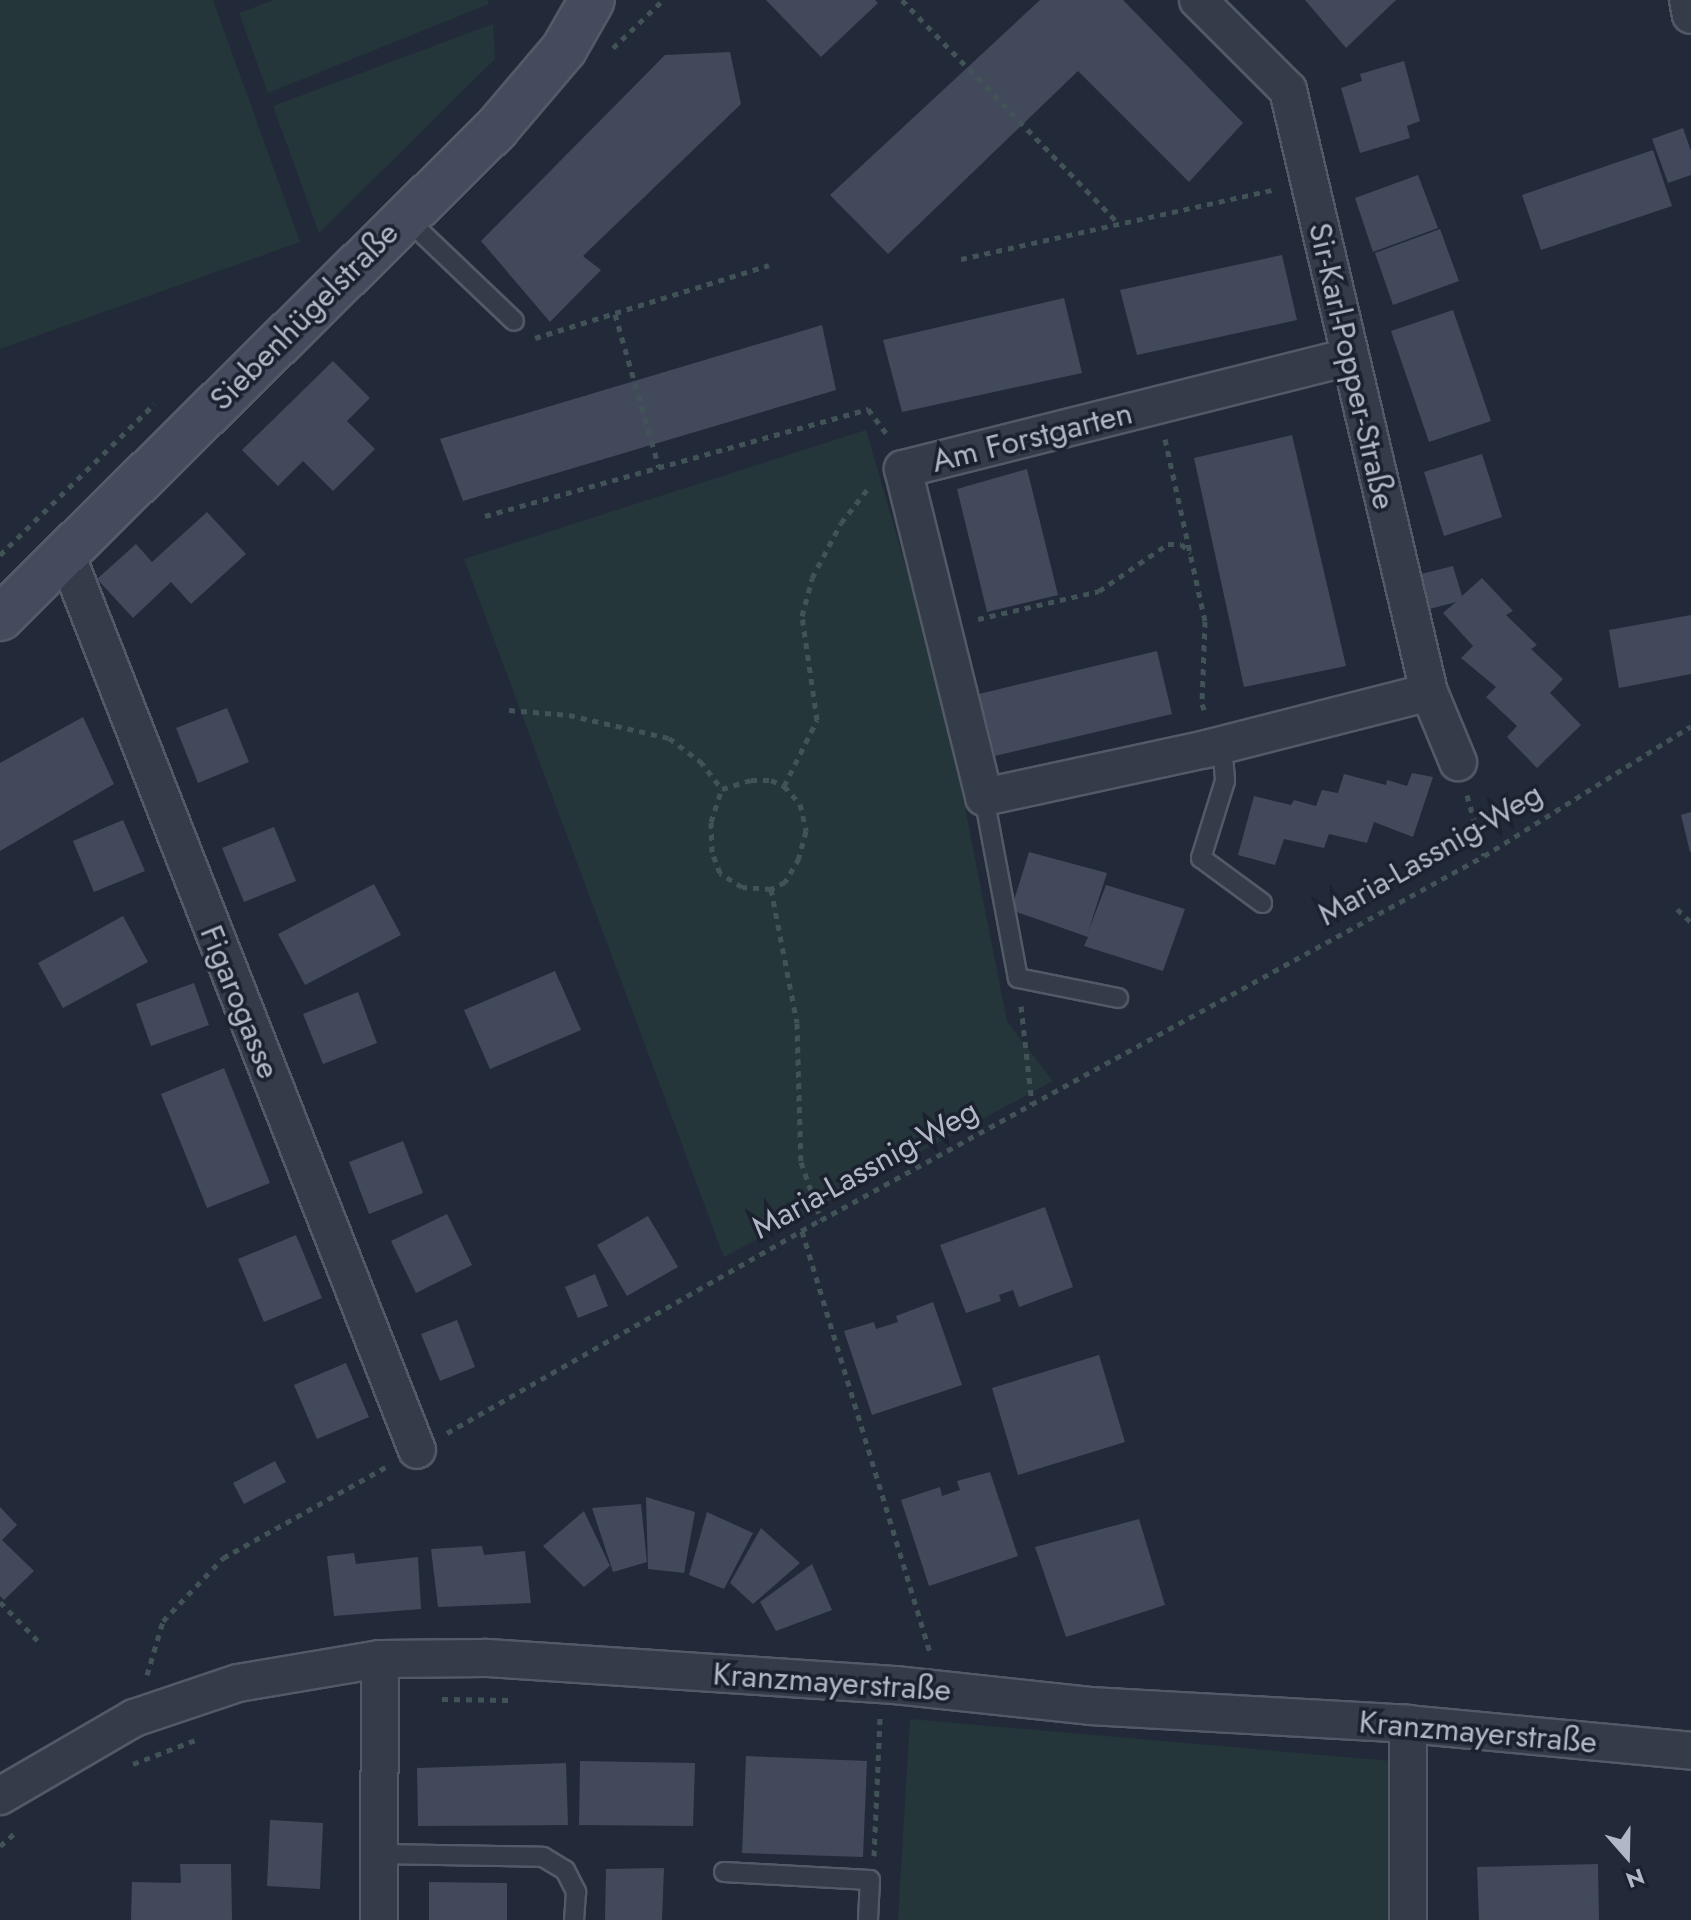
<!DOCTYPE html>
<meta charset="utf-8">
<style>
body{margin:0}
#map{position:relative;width:1691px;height:1920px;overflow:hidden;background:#222a39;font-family:Jost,sans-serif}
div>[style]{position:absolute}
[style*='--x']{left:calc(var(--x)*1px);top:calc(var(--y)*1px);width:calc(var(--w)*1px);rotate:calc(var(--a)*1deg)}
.green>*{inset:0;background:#24363a}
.building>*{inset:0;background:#41495b}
.path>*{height:5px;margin-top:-2.5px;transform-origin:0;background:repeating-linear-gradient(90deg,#415357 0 6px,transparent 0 12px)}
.roads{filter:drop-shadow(2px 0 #535a67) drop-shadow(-2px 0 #535a67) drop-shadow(0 2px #535a67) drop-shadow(0 -2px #535a67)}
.lane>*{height:18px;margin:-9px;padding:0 9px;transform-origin:9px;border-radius:9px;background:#353c49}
.street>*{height:36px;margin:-18px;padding:0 18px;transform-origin:18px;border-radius:18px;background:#353c49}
.secondary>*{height:44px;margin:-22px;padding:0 22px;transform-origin:22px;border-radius:22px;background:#434b5c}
span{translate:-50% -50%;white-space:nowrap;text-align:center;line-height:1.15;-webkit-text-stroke:7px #1b212e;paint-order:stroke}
.street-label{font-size:32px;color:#b0b7c6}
.north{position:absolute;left:1587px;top:1816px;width:80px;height:80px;-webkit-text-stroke:6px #1b212e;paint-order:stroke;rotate:160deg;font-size:22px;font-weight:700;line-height:32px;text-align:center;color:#b0b7c6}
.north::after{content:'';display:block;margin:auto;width:28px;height:36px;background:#b0b7c6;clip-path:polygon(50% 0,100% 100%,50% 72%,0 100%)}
</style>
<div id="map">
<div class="green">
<i style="clip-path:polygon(0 0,213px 0,300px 242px,0 349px)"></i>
<i style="clip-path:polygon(274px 0,488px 0,489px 4px,268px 93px,239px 13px)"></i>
<i style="clip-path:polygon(493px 24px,495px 59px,319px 233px,273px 106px)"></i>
<i style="clip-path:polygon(866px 430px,943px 695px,1007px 1022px,1053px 1081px,724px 1257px,464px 559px)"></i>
<i style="clip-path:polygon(910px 1719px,1391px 1761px,1390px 1920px,898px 1920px)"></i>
</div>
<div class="building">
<i style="clip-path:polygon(766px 0,875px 0,878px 3px,821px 57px)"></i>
<i style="clip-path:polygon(1040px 0,1123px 0,1243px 123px,1189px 182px,1078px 71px,888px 254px,830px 195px)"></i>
<i style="clip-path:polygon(1305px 0,1396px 0,1346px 48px)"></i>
<i style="clip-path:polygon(730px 52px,741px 104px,583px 256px,601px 270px,550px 322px,481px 241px,665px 55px)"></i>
<i style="clip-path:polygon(1404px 61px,1420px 121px,1407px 126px,1410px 138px,1360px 153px,1341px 88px,1362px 81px,1360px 74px)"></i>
<i style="clip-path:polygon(1683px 128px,1691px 151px,1691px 175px,1668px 183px,1652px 139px)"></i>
<i style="clip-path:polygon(1653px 150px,1672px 206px,1541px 250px,1522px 195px)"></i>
<i style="clip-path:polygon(1418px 175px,1438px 228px,1373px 252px,1355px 198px)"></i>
<i style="clip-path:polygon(1440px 229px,1459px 281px,1393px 305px,1375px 253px)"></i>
<i style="clip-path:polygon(1282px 255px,1297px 320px,1137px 355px,1120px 290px)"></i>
<i style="clip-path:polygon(1064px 298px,1082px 373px,902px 412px,883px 340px)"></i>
<i style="clip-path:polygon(1453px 310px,1491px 421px,1429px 442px,1391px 331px)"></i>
<i style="clip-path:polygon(822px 325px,836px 390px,463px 501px,440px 439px)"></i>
<i style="clip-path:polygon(333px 361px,370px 398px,347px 421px,375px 449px,333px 491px,303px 461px,278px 486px,242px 450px)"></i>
<i style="clip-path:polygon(1292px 435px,1346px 666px,1244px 687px,1194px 458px)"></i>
<i style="clip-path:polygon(1482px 454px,1502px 517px,1444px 536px,1424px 472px)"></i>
<i style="clip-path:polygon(1027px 469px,1058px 595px,987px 612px,957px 489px)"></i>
<i style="clip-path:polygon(207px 512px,246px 554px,191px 604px,171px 582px,133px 618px,97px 579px,136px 544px,152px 562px)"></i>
<i style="clip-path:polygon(1453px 566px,1462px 596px,1482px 578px,1513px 611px,1506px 615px,1537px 645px,1531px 649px,1563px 679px,1550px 693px,1581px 725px,1537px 768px,1507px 737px,1517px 726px,1486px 697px,1496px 687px,1461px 658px,1473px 646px,1443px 613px,1456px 602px,1426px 610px,1417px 575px)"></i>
<i style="clip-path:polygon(1691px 615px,1691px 674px,1619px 688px,1609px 630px)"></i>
<i style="clip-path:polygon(1157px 651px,1172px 714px,995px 756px,979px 694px)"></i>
<i style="clip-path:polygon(227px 708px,249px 762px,198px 783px,176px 728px)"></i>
<i style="clip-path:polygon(83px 717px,114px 784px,0 851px,0 763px)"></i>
<i style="clip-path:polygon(1412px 773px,1433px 777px,1413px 837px,1374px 822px,1367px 843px,1329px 834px,1324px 848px,1284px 839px,1275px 865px,1238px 855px,1254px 796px,1291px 805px,1294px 800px,1316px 806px,1322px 790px,1338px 793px,1344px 774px,1386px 785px,1387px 780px,1407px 786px)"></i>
<i style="clip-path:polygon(1691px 812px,1691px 852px,1690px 852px,1681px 815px)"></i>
<i style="clip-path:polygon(123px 820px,145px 871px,94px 892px,73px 841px)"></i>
<i style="clip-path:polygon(274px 827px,296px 881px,244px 902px,222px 848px)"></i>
<i style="clip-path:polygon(1029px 852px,1107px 873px,1088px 932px,1106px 885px,1185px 909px,1163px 971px,1084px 946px,1088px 937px,1011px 910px)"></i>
<i style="clip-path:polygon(374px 884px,401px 935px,305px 985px,278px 934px)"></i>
<i style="clip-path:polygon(123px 916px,148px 962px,63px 1008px,38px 963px)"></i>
<i style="clip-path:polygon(555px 971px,581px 1030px,490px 1069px,464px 1010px)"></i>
<i style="clip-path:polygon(194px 983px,209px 1025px,151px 1046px,136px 1004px)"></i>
<i style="clip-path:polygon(358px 992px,377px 1043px,323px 1064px,303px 1014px)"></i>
<i style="clip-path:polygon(224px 1068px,270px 1183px,207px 1208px,161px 1094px)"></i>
<i style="clip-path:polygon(403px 1141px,423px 1193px,369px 1214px,349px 1162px)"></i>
<i style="clip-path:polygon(1045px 1207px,1073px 1287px,1019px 1307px,1013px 1290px,999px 1295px,1001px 1301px,966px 1313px,940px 1245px)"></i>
<i style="clip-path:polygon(447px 1214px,472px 1265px,416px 1293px,391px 1241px)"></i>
<i style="clip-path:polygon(648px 1216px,678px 1267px,627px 1296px,597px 1245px)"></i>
<i style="clip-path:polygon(296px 1235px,322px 1298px,264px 1322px,238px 1259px)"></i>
<i style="clip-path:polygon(595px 1274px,608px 1306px,578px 1318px,565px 1287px)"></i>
<i style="clip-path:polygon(933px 1302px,962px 1385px,872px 1415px,844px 1331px,874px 1322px,876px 1329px,898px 1322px,896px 1316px)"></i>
<i style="clip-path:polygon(457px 1320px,475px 1367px,440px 1381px,421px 1334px)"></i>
<i style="clip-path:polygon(1099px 1355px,1125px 1442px,1018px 1475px,992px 1388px)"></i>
<i style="clip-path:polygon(346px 1363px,369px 1417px,317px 1439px,294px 1385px)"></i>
<i style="clip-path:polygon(275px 1461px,286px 1482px,244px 1504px,233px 1483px)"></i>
<i style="clip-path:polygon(990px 1472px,1018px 1556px,929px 1586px,901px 1500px,940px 1487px,942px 1496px,960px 1490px,957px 1481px)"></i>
<i style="clip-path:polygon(646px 1497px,695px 1512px,684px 1573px,648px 1569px)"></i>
<i style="clip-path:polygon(641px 1504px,647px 1562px,613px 1572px,592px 1508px)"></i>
<i style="clip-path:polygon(0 1507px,17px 1525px,2px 1540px,34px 1571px,4px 1600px,0 1596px)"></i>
<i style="clip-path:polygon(584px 1511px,610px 1566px,584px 1587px,543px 1546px)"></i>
<i style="clip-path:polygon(707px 1512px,753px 1533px,724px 1589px,689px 1575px)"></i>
<i style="clip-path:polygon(1139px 1519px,1165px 1605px,1066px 1637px,1035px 1547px)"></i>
<i style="clip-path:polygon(761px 1528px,800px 1563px,753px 1604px,730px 1583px)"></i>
<i style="clip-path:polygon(482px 1546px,484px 1555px,525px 1551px,531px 1603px,438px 1607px,431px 1549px)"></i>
<i style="clip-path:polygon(354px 1553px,356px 1564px,418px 1557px,421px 1609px,334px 1616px,327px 1556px)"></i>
<i style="clip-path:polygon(812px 1564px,832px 1610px,776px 1631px,760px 1602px)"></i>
<i style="clip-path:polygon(746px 1756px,867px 1761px,863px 1857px,742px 1853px)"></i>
<i style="clip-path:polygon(580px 1761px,695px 1763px,693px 1826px,579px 1825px)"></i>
<i style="clip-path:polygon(566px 1763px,568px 1825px,418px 1826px,417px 1768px)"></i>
<i style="clip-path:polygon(270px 1820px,323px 1823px,320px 1889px,267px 1886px)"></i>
<i style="clip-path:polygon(180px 1864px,231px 1864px,232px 1920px,131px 1920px,132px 1882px,181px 1883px)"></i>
<i style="clip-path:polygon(1598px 1864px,1599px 1920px,1479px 1920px,1477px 1867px)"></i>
<i style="clip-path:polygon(664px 1868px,662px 1920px,605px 1920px,606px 1869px)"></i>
<i style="clip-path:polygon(429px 1882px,507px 1883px,507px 1920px,429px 1920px)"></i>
</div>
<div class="path">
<i style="--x:902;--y:0;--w:310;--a:45.9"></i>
<i style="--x:613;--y:48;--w:69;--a:-43.8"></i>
<i style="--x:961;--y:259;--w:323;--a:-12.5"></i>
<i style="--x:615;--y:314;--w:159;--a:74"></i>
<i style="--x:535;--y:338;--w:245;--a:-17.3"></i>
<i style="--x:1165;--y:439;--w:186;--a:77.6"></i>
<i style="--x:1205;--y:621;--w:83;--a:92.1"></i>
<i style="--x:1202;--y:704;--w:9;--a:69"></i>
<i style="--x:485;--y:516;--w:398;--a:-15.6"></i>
<i style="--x:868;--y:409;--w:34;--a:53"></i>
<i style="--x:0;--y:555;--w:216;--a:-44.4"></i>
<i style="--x:978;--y:619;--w:124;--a:-13"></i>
<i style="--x:1099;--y:591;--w:83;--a:-34.3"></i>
<i style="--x:1168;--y:544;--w:13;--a:0"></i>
<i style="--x:1181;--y:544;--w:13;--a:42"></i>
<i style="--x:509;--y:710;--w:60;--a:4.8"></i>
<i style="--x:569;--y:715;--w:103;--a:13"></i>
<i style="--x:669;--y:738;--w:39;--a:37"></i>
<i style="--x:700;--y:761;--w:36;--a:52"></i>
<i style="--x:751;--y:780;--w:20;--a:0"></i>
<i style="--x:771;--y:780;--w:14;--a:25"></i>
<i style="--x:784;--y:786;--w:24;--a:48"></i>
<i style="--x:800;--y:804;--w:28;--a:77"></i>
<i style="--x:806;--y:831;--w:28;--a:105"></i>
<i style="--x:799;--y:858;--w:28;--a:120"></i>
<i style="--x:785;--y:882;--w:16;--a:153"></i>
<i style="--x:771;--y:889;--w:29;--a:-176"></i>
<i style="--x:742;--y:887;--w:26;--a:-148"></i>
<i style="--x:720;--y:873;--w:22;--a:-111"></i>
<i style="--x:712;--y:852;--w:30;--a:-92"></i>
<i style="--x:711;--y:822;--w:35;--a:-72"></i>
<i style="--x:722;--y:789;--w:30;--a:-17"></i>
<i style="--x:784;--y:786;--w:74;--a:-63.4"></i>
<i style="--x:817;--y:720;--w:105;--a:-98.2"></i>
<i style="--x:802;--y:616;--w:39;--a:-75"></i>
<i style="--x:812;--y:578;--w:62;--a:-62.2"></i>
<i style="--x:841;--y:523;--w:47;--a:-51.9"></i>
<i style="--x:1467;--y:795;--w:63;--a:74.4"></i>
<i style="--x:771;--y:889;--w:136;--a:79"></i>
<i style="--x:797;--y:1023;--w:139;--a:88.4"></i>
<i style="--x:801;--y:1162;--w:61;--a:71"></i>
<i style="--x:1677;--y:909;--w:19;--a:43"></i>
<i style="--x:1021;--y:1006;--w:99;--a:83.6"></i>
<i style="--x:802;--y:1231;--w:439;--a:73.1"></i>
<i style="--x:447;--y:1433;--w:430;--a:-29.7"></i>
<i style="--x:821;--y:1220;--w:756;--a:-28.77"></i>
<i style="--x:1484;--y:856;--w:244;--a:-32.1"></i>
<i style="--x:0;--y:1602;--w:56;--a:45.7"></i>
<i style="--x:147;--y:1675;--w:56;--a:-73.5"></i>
<i style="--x:163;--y:1621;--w:87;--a:-46.4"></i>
<i style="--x:223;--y:1558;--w:187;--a:-29.2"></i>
<i style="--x:442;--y:1699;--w:70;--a:0.8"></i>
<i style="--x:133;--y:1764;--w:70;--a:-21"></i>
<i style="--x:0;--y:1846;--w:23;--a:-41"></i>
<i style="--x:874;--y:1856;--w:138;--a:-87.5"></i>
</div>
<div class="roads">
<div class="lane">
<i style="--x:406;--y:218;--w:149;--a:43.6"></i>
<i style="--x:1222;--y:745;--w:36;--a:85"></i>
<i style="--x:1225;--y:781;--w:81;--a:107.3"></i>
<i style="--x:1201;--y:858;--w:76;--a:36.4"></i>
<i style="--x:984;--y:797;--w:184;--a:79.4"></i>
<i style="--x:1018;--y:978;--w:102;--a:11.3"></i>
<i style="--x:379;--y:1854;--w:164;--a:1"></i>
<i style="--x:543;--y:1857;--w:26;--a:31"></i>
<i style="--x:565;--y:1870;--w:25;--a:63"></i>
<i style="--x:576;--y:1892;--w:28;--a:94"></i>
<i style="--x:724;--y:1872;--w:146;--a:3.1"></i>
<i style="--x:870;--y:1880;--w:40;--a:92.9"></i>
</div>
<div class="street">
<i style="--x:1198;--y:0;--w:127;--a:45"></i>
<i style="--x:1288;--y:90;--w:618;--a:76.82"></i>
<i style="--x:1429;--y:692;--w:76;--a:67.5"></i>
<i style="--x:1688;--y:0;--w:15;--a:79"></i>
<i style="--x:1349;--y:357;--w:460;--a:165.9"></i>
<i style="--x:903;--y:469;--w:338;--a:76.1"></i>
<i style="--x:984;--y:797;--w:227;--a:-12.2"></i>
<i style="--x:1206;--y:749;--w:230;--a:-14.3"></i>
<i style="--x:66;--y:554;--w:962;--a:68.61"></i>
<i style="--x:1408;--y:1724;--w:196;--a:90"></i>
<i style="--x:0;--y:1796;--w:155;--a:-30.2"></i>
<i style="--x:134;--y:1718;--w:110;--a:-18.6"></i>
<i style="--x:238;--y:1683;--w:144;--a:-9.6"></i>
<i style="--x:380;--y:1659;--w:107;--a:-0.5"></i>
<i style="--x:487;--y:1658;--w:409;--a:3.8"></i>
<i style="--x:895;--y:1685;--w:196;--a:6.1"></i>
<i style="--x:1090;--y:1706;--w:319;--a:3.2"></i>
<i style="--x:1408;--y:1724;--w:284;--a:5.4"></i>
<i style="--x:379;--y:1920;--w:261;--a:-89.8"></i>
</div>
<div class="secondary">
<i style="--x:0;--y:618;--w:697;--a:-44.59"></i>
<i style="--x:496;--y:129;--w:105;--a:-49.6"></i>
<i style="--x:564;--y:49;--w:56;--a:-60.3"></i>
</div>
</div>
<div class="street-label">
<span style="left:304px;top:316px;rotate:-45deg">Siebenhügelstraße</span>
<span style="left:1352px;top:366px;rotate:77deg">Sir-Karl-Popper-Straße</span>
<span style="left:1032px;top:437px;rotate:-14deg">Am Forstgarten</span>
<span style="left:1430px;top:854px;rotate:-30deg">Maria-Lassnig-Weg</span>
<span style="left:240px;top:1002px;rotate:68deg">Figarogasse</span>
<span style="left:865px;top:1169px;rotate:-29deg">Maria-Lassnig-Weg</span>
<span style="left:832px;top:1682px;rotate:4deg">Kranzmayerstraße</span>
<span style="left:1478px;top:1732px;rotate:5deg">Kranzmayerstraße</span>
</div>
<div class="north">N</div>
</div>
